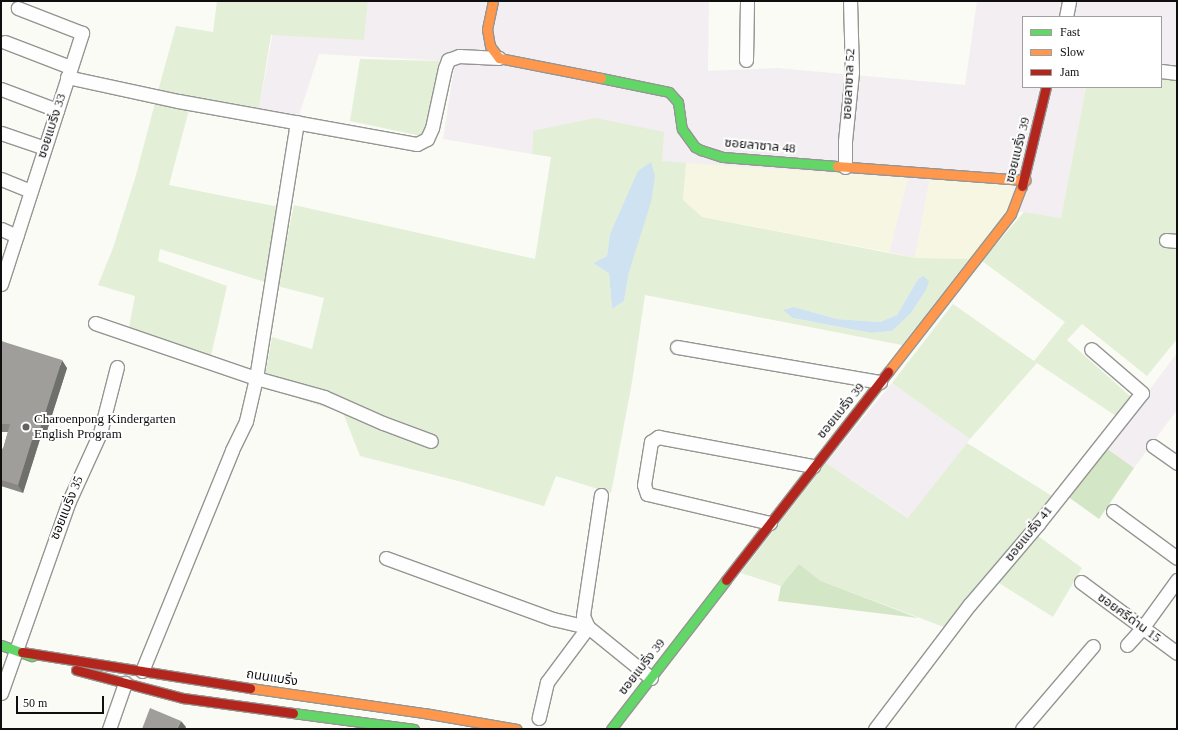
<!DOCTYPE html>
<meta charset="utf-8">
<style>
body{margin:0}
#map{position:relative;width:1178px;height:730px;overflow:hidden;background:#fbfbf5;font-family:"Times New Roman","Noto Sans Thai",serif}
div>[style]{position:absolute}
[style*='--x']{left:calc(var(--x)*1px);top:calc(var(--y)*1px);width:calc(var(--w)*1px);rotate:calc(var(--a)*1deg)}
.industrial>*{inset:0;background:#f3eef1}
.farmland>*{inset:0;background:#f6f6e3}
.green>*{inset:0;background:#e3efd7}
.forest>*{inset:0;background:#d3e6c6}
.water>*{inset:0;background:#cee2f2}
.roads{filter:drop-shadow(1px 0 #959593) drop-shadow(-1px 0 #959593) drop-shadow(0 1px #959593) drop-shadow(0 -1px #959593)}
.street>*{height:13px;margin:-6.5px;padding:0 6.5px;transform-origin:6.5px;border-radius:6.5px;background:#fefefe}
.fast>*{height:9px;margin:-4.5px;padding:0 4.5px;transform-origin:4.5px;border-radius:4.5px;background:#63d668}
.slow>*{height:9px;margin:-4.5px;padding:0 4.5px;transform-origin:4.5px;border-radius:4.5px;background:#ff974d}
.jam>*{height:9px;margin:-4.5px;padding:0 4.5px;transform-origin:4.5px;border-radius:4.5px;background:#b3261e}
.wall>*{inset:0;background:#898884}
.shaded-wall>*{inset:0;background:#6f6f6c}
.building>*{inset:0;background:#9f9e9a}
.dots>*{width:11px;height:11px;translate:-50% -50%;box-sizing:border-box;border:2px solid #fff;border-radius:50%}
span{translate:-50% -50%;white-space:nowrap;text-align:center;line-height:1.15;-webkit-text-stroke:4px #fff;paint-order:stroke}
.street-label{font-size:13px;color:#0f0f0f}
.poi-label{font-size:13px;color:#0f0f0f}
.left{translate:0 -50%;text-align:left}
.frame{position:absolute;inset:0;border:2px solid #0f0f0f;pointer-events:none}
.legend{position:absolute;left:1022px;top:16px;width:140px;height:72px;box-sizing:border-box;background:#fff;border:1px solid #9f9f9f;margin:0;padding:5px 7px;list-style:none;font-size:12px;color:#0f0f0f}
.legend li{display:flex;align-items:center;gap:8px;height:20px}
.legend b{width:20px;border:1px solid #9f9f9f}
.scale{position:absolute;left:16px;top:696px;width:88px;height:18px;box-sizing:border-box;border:2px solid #0f0f0f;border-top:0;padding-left:5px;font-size:12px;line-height:14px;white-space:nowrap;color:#0f0f0f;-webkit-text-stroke:3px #fff;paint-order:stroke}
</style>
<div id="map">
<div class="industrial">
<i style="clip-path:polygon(368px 1px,709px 1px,708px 71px,777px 68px,965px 85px,977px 1px,1177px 1px,1177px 80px,1161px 79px,1161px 17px,1023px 17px,1023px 87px,1086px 87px,1061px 218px,1009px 210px,930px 178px,915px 258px,889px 252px,908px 178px,662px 162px,533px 131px,532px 154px,443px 139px,455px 63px,430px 60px,319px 54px,299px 115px,259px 108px,273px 32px,364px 40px)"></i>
<i style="clip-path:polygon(1177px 353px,1177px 410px,1134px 468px,1106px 448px)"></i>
<i style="clip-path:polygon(892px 383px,970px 439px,909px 518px,826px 463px)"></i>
</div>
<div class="farmland">
<i style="clip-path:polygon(686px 163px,908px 178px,889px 252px,702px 217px,683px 201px)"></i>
<i style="clip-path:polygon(930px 178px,1014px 184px,1009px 210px,969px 259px,915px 258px)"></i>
</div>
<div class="green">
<i style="clip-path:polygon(217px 1px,368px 1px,364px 40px,271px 35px,259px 108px,158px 91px,176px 26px,213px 32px)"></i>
<i style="clip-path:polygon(360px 59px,439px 61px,428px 130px,421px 136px,350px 121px)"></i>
<i style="clip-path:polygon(1161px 79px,1177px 80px,1177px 339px,1147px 376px,1082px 324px,1067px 340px,1131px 397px,1116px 416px,1037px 363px,970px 439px,892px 383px,953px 304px,1034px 361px,1065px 322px,982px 261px,1024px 212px,1061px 218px,1086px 87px,1161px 87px)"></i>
<i style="clip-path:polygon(155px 103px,189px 110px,169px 185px,279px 207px,265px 282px,160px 249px,158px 261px,227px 286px,210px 360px,129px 327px,135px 296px,98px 285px,113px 248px,136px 175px)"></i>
<i style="clip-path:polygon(evenodd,595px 118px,664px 132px,662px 161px,686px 163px,683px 200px,702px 217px,915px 258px,969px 259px,902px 345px,645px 295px,631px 388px,611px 493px,556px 476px,544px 506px,462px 482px,360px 456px,343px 413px,263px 387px,272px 337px,312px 349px,324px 298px,277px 286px,294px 205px,535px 259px,551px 157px,532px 154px,533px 131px,595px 118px,621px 212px,629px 272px,624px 301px,612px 309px,609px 272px,593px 263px,607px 256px,610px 234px,621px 212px,595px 118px,918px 279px,926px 290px,911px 313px,892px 331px,871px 333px,793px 318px,794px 307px,837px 319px,880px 322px,897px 315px,918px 279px)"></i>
<i style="clip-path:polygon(967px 443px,1052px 496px,944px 627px,821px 581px,799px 564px,781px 586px,741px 573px,826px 463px,908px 518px)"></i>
<i style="clip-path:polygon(1034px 533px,1082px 568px,1053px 617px,994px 580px)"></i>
</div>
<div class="forest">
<i style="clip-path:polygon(1106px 448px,1134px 468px,1099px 519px,1067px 496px)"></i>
<i style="clip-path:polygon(799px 564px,821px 581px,918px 618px,778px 601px,781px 586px)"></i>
</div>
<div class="water">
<i style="clip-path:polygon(651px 162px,655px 176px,651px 202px,629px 272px,624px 301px,612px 309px,609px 273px,593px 263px,607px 256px,610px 234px,638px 171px)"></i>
<i style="clip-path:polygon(923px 276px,929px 281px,926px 290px,911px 313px,892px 331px,871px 333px,793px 318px,783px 310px,794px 307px,837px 319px,880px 322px,897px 315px,918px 279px)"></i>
</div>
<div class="roads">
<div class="street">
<i style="--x:1066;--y:17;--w:16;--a:-79"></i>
<i style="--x:5;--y:42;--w:70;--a:21"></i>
<i style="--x:746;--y:60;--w:59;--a:-89"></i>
<i style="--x:1161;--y:71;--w:16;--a:7"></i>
<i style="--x:67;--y:77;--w:114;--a:12.2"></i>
<i style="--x:178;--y:101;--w:243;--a:10.2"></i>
<i style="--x:417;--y:144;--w:11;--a:-27"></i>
<i style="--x:427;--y:139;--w:12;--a:-66"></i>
<i style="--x:432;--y:128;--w:61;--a:-77.8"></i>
<i style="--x:445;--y:68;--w:9;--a:-69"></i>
<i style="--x:448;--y:60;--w:12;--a:-20"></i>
<i style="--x:459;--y:56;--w:40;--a:2.9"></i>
<i style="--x:1;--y:89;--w:60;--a:20.6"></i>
<i style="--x:1;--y:133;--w:46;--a:18.8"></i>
<i style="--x:845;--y:167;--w:26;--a:-90"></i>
<i style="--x:845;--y:141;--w:69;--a:-84.2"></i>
<i style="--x:852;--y:72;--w:71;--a:-91.6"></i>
<i style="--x:1;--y:179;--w:32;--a:22"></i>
<i style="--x:1;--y:229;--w:17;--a:24"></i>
<i style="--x:1166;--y:240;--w:11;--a:5"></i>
<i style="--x:1;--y:284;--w:264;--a:-72.1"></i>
<i style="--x:82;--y:33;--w:69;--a:-158.7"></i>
<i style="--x:95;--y:323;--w:170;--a:18.9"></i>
<i style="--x:256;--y:378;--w:71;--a:15.6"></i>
<i style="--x:324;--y:397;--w:64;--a:23.8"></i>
<i style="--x:383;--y:423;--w:51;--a:20.6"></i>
<i style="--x:677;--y:347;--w:206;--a:9.8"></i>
<i style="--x:1153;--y:446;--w:29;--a:35"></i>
<i style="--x:601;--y:495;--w:122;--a:98.5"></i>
<i style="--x:583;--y:616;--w:12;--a:66"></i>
<i style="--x:588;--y:627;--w:81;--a:39"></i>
<i style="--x:1113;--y:511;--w:79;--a:36.3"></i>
<i style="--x:770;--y:523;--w:126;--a:-166.7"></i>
<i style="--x:647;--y:494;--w:9;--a:-108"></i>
<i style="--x:644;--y:485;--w:44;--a:-80.8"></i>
<i style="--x:651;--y:442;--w:9;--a:-36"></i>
<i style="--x:658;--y:437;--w:158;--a:10.6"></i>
<i style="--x:386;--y:558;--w:178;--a:20.1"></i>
<i style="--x:553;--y:619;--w:36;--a:13"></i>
<i style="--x:588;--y:627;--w:69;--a:126.7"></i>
<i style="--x:547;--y:682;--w:37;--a:103"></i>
<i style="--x:1081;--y:582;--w:119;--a:36.5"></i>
<i style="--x:1127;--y:645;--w:24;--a:-48"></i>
<i style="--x:1143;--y:627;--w:58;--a:-54.1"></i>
<i style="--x:142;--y:671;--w:239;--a:-67.8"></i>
<i style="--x:232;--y:450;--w:32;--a:-64"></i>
<i style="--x:246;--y:421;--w:44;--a:-76.9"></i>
<i style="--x:256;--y:378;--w:259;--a:-80.9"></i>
<i style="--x:1;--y:693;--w:204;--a:-70.5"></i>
<i style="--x:69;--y:501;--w:75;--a:-65.5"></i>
<i style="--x:100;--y:433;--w:68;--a:-75.6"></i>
<i style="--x:109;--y:729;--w:49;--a:-70.8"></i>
<i style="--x:875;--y:729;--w:157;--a:-52.8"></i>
<i style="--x:970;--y:604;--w:105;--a:-49.6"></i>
<i style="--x:1038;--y:524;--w:167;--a:-51.6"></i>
<i style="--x:1142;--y:393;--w:67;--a:-139.2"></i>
<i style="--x:1022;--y:729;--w:109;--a:-49.5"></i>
</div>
<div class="fast">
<i style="--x:601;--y:78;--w:69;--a:11.6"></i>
<i style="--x:669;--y:92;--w:13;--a:48"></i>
<i style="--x:678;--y:102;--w:27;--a:82"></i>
<i style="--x:682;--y:129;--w:22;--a:54"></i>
<i style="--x:695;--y:147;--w:7;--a:27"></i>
<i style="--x:701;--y:150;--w:23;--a:18"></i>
<i style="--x:723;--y:157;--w:114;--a:4.5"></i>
<i style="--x:1;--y:645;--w:33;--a:20"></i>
<i style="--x:293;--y:713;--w:122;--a:7.5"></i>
<i style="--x:611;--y:729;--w:188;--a:-52.3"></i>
</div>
<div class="slow">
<i style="--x:493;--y:1;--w:29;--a:102"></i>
<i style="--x:487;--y:29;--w:17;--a:80"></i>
<i style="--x:490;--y:46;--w:15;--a:53"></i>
<i style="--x:499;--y:58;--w:104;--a:11.1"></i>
<i style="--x:837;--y:166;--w:189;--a:4.3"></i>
<i style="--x:888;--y:372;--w:200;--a:-52.1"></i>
<i style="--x:1011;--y:214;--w:30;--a:-69"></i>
<i style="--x:250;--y:688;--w:176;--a:8.2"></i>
<i style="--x:424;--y:713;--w:94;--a:9.8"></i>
</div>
<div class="jam">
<i style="--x:1022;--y:186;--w:102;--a:-76.4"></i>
<i style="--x:726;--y:580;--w:264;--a:-52.1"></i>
<i style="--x:22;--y:652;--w:231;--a:9"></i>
<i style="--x:76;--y:670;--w:111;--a:14.7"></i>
<i style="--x:183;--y:698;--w:111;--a:7.8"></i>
</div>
</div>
<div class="wall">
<i style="clip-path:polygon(1px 341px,67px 368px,45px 437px,41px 436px,23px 493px,1px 486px,1px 448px,3px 449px,8px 432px,1px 432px)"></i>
</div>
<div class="shaded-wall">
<i style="clip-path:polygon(62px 360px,67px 368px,45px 437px,40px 429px)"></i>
<i style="clip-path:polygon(36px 427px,41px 436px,23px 493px,18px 485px)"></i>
<i style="clip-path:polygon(181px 721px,186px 727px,185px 729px,177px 729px)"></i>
</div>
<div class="building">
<i style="clip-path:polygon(1px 341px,62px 360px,40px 429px,36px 427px,18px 485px,1px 480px,1px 448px,3px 449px,10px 424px,1px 424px)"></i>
<i style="clip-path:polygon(150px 708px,181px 721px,177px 729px,142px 729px)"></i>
</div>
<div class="dots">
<i style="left:26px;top:427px;background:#626260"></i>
</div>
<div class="street-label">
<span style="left:849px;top:84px;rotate:-87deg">ซอยลาซาล 52</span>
<span style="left:52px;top:126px;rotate:-72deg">ซอยแบริ่ง 33</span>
<span style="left:760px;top:146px;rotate:5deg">ซอยลาซาล 48</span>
<span style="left:1018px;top:150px;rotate:-76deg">ซอยแบริ่ง 39</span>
<span style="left:841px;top:411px;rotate:-51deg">ซอยแบริ่ง 39</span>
<span style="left:67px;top:508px;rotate:-68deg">ซอยแบริ่ง 35</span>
<span style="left:1029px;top:534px;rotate:-51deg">ซอยแบริ่ง 41</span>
<span style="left:1129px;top:618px;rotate:36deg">ซอยศรีด่าน 15</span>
<span style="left:642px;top:667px;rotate:-52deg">ซอยแบริ่ง 39</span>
<span style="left:272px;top:678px;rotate:9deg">ถนนแบริ่ง</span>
</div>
<div class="poi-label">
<span class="left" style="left:34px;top:427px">Charoenpong Kindergarten<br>English Program</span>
</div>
<div class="frame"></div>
<ul class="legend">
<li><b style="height:5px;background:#63d668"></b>Fast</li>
<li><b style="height:5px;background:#ff974d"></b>Slow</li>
<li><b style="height:5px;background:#b3261e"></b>Jam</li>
</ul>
<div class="scale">50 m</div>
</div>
